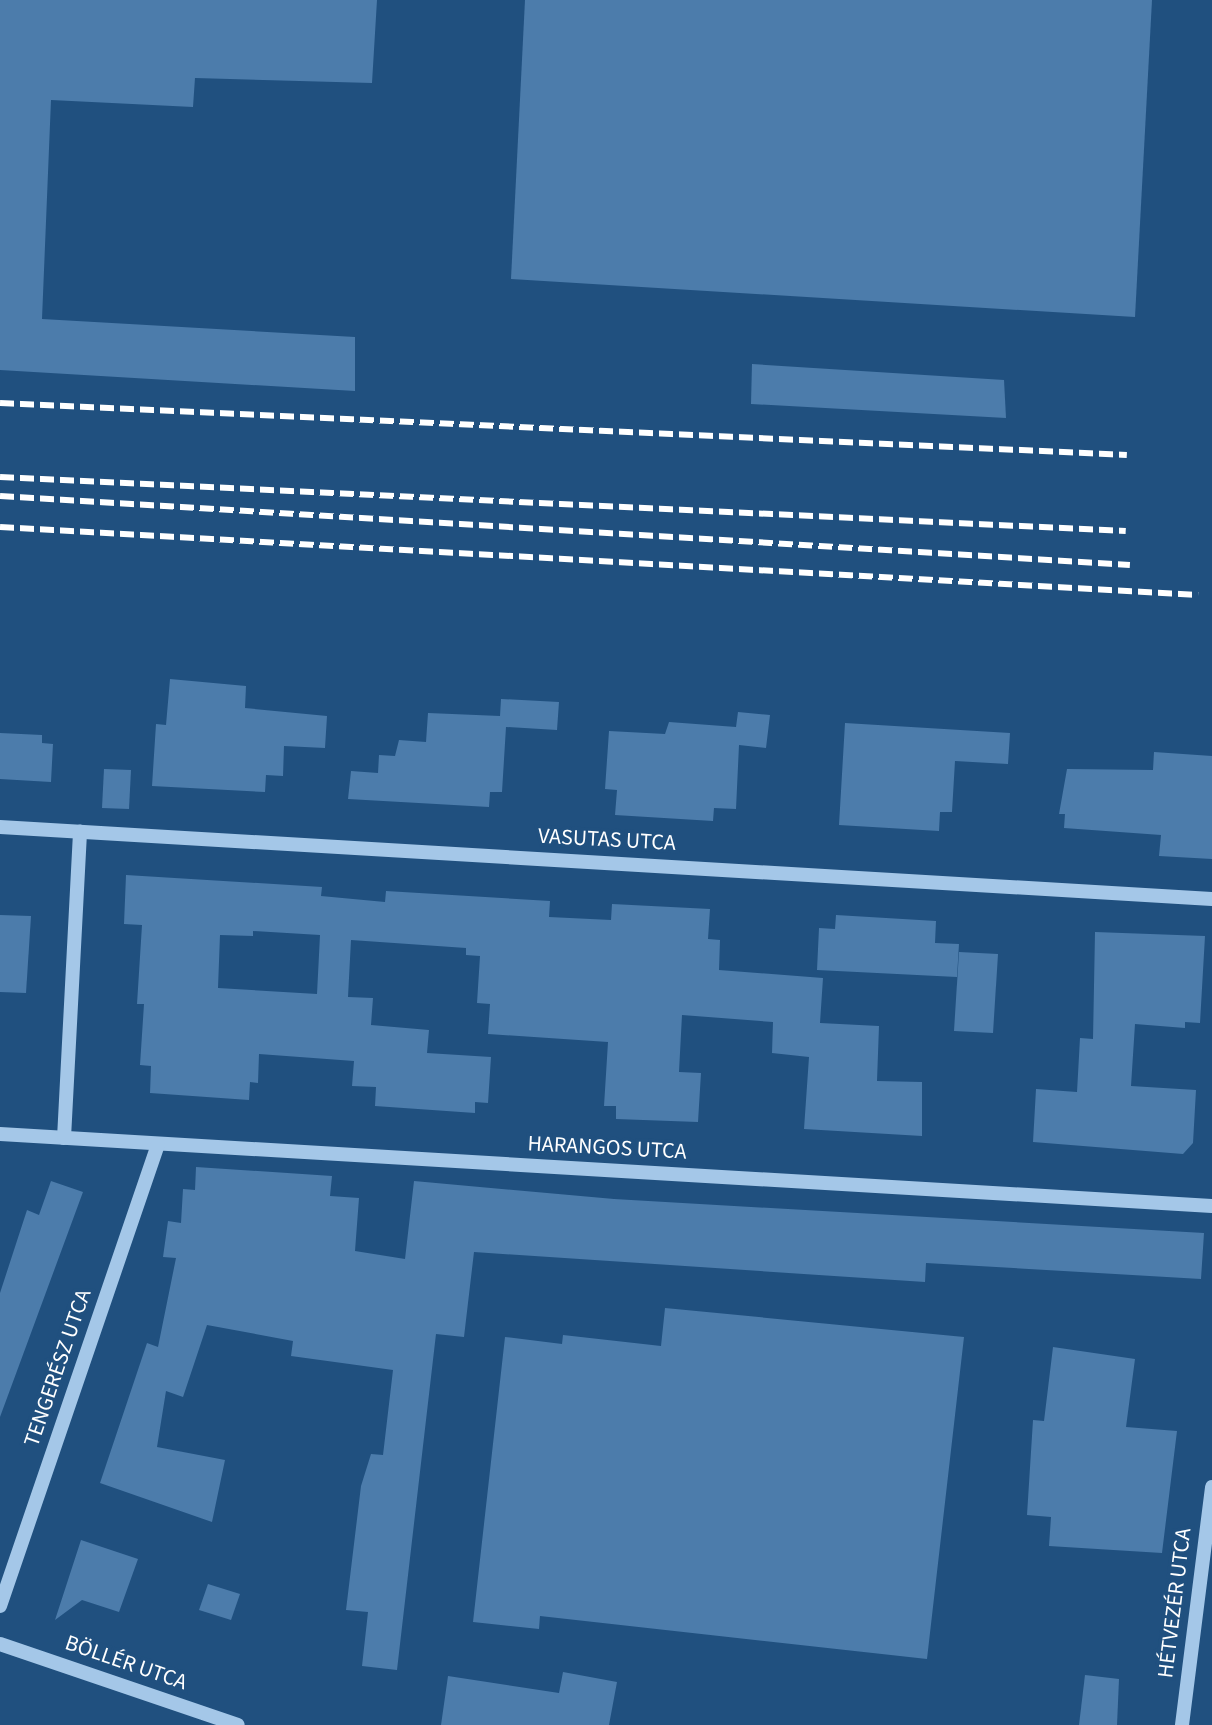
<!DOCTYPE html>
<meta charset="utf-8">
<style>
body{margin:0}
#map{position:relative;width:1212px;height:1725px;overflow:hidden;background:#20507f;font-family:"Source Sans 3",sans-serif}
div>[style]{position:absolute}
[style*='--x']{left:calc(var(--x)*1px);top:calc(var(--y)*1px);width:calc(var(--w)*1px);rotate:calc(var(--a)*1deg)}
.building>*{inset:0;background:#4c7cab}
.minor>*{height:14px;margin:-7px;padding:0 7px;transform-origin:7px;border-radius:7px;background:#a4c7e8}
.rail>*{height:6px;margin-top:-3px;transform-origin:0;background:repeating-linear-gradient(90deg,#fff 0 14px,transparent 0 20px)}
span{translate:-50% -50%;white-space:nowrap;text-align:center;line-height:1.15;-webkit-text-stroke:7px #20507f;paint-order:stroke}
.street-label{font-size:22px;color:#fff}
</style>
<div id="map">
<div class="building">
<i style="clip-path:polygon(0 0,377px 0,372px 83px,195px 78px,193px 107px,51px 100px,42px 319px,355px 337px,355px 391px,0 370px)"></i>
<i style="clip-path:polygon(525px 0,1152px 0,1135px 317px,511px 279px)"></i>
<i style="clip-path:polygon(752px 364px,1004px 380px,1006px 418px,751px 404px)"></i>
<i style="clip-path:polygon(170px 679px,246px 686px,245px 708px,327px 716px,325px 748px,284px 746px,283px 776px,266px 775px,265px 792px,152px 786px,156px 724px,166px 725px)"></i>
<i style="clip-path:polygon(501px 699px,559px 702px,557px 730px,506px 727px,502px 792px,490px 792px,489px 807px,348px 799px,351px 771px,378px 773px,379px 755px,395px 756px,399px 740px,426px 742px,428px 713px,500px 716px)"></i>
<i style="clip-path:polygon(738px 712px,770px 715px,766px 748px,739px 745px,736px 809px,714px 808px,713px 821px,615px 815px,617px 790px,605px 789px,609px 731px,665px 734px,669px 722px,736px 727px)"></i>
<i style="clip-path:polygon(845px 723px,1010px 733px,1008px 764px,955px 761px,952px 812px,940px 812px,939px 831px,839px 825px)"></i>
<i style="clip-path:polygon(0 733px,42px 735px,42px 743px,53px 744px,51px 782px,0 779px)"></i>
<i style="clip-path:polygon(1154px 752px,1212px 756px,1212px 859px,1159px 856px,1161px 835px,1064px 828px,1065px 814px,1059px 814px,1067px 769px,1153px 770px)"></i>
<i style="clip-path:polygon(104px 769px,131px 770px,129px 809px,102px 808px)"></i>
<i style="clip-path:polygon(evenodd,126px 875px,322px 887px,321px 896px,385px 902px,386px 891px,550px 901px,549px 917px,611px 920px,612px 904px,710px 909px,708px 939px,720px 940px,719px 970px,823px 978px,820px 1023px,879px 1026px,877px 1081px,922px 1082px,922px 1136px,804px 1129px,809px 1057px,772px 1053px,773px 1022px,682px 1015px,679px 1072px,701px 1073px,698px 1122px,616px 1119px,616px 1106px,604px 1106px,608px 1042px,488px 1034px,490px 1004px,477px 1003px,480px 956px,466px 955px,466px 948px,351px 940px,348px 997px,373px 998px,371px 1025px,429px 1030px,427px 1053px,491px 1057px,488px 1103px,475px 1102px,475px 1113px,375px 1106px,376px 1087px,352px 1086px,354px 1061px,259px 1054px,258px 1083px,250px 1082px,249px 1100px,150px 1093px,151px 1066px,140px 1065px,144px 1004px,137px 1004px,142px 925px,124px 924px,126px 875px,253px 931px,320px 935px,317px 994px,218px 988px,220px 935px,253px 936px,253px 931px)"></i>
<i style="clip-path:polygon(0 915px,31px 916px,26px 993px,0 992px)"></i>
<i style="clip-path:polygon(836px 915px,936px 921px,935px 943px,959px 944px,957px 977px,817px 970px,819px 928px,835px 929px)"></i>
<i style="clip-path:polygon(1095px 932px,1205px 936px,1200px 1023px,1185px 1022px,1185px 1028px,1135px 1024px,1131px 1086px,1196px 1090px,1193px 1143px,1183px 1154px,1033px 1142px,1036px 1089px,1077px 1092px,1080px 1038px,1093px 1039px)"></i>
<i style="clip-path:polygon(959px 952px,998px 954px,993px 1033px,954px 1031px)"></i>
<i style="clip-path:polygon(196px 1167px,332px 1176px,330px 1196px,359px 1198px,355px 1251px,405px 1259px,414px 1181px,614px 1199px,1204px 1233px,1201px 1279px,926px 1263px,925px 1282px,474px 1252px,464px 1337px,436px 1334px,397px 1670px,362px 1666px,368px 1612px,346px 1610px,361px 1486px,371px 1454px,383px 1455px,393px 1370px,291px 1356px,293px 1341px,207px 1325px,183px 1397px,166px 1391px,157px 1447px,225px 1460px,212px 1522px,100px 1483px,147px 1343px,158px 1347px,176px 1258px,163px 1257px,168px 1221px,181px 1223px,183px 1189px,195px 1190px)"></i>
<i style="clip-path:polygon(51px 1181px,83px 1192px,0 1417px,0 1293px,27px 1210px,39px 1215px)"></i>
<i style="clip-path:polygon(665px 1308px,964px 1337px,927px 1659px,540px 1616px,539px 1629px,473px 1622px,505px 1337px,562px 1344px,563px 1335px,661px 1346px)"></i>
<i style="clip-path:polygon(1053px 1347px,1135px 1359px,1126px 1427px,1177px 1431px,1162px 1553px,1049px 1546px,1051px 1517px,1027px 1515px,1033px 1420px,1044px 1421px)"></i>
<i style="clip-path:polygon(81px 1540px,138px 1559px,119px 1612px,82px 1600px,55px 1620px)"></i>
<i style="clip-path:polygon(208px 1584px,240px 1594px,231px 1620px,199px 1610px)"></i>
<i style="clip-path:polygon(563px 1672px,617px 1682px,609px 1725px,441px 1725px,448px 1676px,559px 1693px)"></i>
<i style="clip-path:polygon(1085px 1675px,1119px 1679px,1117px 1725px,1079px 1725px)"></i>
</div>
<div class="minor">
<i style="--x:0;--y:827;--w:1214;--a:3.4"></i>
<i style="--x:0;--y:1134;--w:1214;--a:3.4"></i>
<i style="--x:64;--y:1138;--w:307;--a:-87"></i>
<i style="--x:0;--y:1606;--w:488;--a:-71.1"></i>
<i style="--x:0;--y:1644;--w:251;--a:18.8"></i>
<i style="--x:1182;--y:1725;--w:240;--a:-82.8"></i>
</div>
<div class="rail">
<i style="--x:0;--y:403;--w:1128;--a:2.64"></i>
<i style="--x:0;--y:477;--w:1127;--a:2.75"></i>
<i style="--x:0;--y:496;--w:1132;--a:3.49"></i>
<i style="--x:0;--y:527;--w:1200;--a:3.25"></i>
</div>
<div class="street-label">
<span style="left:607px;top:840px;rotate:3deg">VASUTAS UTCA</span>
<span style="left:607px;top:1148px;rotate:3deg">HARANGOS UTCA</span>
<span style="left:58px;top:1368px;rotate:-71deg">TENGERÉSZ UTCA</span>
<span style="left:1175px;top:1603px;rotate:-83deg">HÉTVEZÉR UTCA</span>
<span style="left:126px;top:1663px;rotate:19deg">BÖLLÉR UTCA</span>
</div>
</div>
